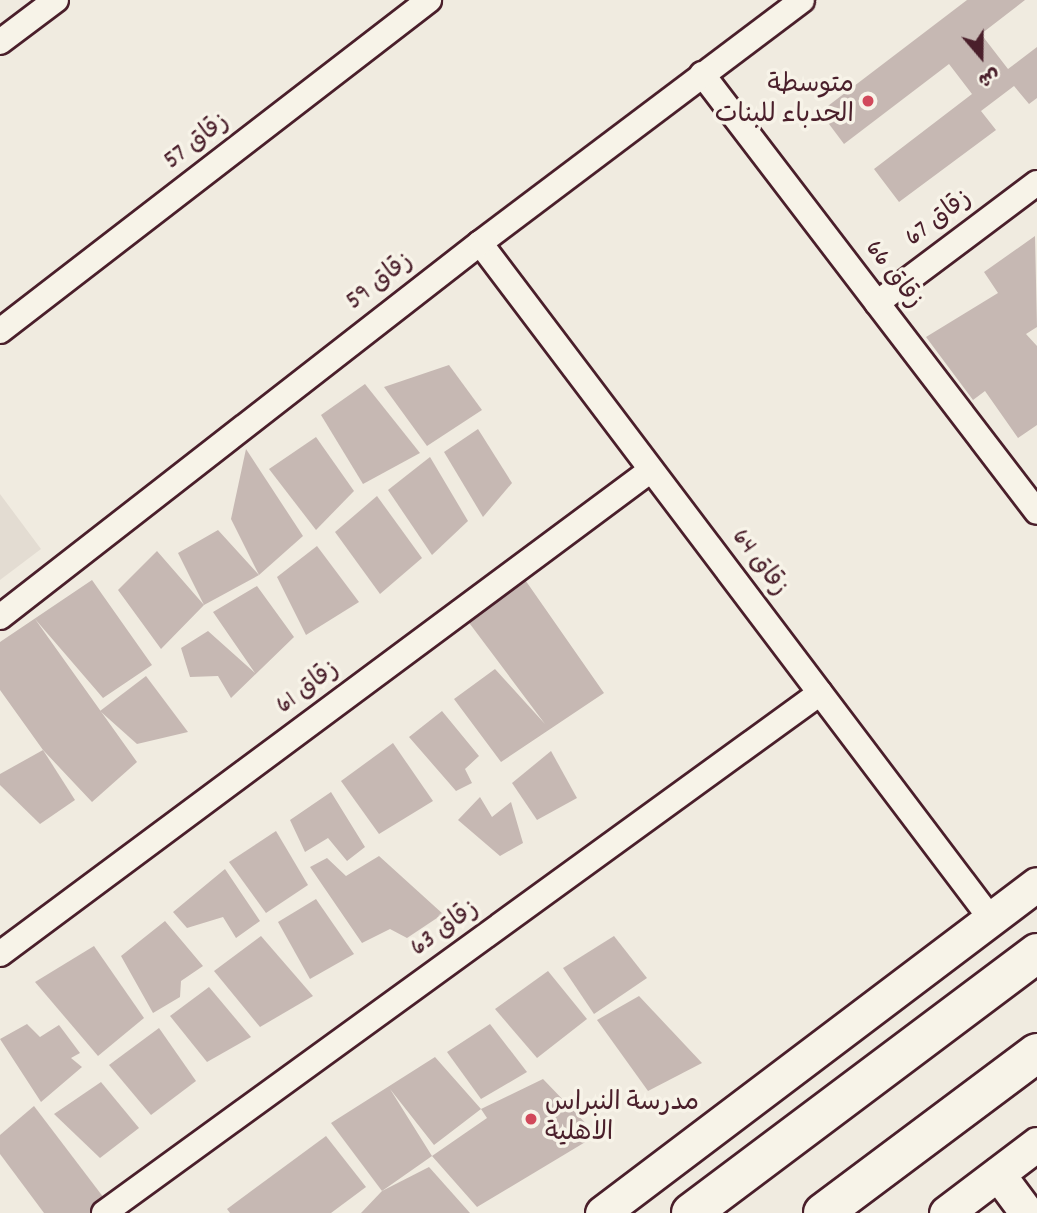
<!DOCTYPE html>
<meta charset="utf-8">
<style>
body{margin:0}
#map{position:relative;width:1037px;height:1213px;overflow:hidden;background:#f0ebe0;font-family:Dekko,"Playpen Sans Arabic",sans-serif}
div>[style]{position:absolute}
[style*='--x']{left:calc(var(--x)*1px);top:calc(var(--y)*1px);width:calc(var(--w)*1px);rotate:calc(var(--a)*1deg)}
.built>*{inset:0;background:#e3dcd2}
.building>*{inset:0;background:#c6b8b3}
.roads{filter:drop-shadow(2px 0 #4a1f2b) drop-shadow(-2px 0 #4a1f2b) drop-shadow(0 2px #4a1f2b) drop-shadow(0 -2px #4a1f2b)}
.street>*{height:24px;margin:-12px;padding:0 12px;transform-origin:12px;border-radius:12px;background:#f7f3e8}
.secondary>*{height:33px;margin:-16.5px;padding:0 16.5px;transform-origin:16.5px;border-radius:16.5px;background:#f7f3e8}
.highway>*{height:38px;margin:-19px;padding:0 19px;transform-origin:19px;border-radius:19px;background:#f7f3e8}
.dots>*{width:19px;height:19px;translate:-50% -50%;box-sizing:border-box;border:4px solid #f7f3e8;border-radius:50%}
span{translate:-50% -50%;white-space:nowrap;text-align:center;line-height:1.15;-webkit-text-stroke:7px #f7f3e8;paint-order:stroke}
.poi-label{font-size:26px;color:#4a1f2b}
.right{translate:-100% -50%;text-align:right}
.left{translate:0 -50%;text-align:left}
.street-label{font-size:26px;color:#4a1f2b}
.north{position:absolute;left:946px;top:21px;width:70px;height:70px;-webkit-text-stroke:5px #f7f3e8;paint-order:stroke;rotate:160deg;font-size:19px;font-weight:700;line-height:28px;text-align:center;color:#4a1f2b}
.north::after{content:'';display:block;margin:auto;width:24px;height:32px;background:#4a1f2b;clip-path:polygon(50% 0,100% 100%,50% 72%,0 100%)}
</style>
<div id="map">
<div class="built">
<i style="clip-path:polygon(0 494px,41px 549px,0 580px)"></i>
</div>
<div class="building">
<i style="clip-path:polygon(967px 0,1025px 0,981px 34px,1008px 69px,1037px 47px,1037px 98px,1029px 104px,1014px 86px,981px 111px,996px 130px,899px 202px,874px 169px,972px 94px,949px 64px,844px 144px,820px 112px)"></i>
<i style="clip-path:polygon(1035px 236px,1037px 327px,1026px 334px,1037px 346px,1037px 425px,1018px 438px,985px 391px,973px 400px,926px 337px,998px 293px,984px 272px)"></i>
<i style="clip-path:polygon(449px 365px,482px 410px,427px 446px,384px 387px)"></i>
<i style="clip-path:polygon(365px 384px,420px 453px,363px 484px,321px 415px)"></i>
<i style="clip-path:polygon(478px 429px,512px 483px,483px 517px,444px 452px)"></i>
<i style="clip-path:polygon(316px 437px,354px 491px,316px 530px,269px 469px)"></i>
<i style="clip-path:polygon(246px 449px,303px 536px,259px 575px,231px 519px)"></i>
<i style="clip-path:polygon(430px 457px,468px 521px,432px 555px,388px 490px)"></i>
<i style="clip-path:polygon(377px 496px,422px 558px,380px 594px,335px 532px)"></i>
<i style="clip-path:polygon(218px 530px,259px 575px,204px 605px,161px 649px,118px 590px,157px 551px,204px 605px,178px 553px)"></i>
<i style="clip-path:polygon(317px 546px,359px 602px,306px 635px,277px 577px)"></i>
<i style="clip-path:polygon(521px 574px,604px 693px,501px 762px,454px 699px,495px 669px,545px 724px,464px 616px)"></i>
<i style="clip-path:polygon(92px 580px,152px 665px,103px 698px,35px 619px,137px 762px,92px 802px,43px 750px,0 690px,0 642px)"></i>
<i style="clip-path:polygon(257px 586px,294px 637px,231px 698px,218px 676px,190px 677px,181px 648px,208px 631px,255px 673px,213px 612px)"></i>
<i style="clip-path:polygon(146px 676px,188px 732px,137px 744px,100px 711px)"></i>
<i style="clip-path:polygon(442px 711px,479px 756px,465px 769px,472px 783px,456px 791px,409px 737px)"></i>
<i style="clip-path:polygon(393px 743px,433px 801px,379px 834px,341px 781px)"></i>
<i style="clip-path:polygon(43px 750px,75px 800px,40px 824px,0 785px,0 774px)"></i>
<i style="clip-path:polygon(551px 751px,577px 798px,537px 820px,512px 783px)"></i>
<i style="clip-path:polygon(331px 792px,365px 847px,347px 861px,328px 838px,305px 852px,290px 820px)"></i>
<i style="clip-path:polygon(480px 797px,492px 817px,511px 802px,523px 843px,500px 856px,458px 820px)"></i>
<i style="clip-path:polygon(276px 831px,308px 885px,266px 913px,229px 862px)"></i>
<i style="clip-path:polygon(379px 856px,443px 914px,407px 938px,390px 929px,362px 943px,310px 867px,327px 858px,346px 876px)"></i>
<i style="clip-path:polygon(225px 869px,260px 921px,236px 938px,223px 917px,187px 928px,173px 912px)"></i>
<i style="clip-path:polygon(316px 899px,354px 954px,310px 979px,278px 922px)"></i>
<i style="clip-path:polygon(165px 921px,203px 966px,181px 981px,180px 997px,153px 1013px,121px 956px)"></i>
<i style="clip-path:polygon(261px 936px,313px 996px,260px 1027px,214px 971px)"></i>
<i style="clip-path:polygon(614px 936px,647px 978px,594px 1014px,563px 968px)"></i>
<i style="clip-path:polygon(94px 946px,144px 1018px,98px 1056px,35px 982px)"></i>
<i style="clip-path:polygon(548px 971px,587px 1019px,537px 1058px,495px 1009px)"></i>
<i style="clip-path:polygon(209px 987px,251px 1037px,207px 1062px,170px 1016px)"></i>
<i style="clip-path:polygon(639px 996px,702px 1063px,648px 1091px,597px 1020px)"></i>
<i style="clip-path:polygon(27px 1024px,40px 1037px,59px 1025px,80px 1053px,71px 1058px,82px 1067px,41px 1102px,0 1039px)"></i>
<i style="clip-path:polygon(490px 1024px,527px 1072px,481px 1099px,447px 1052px)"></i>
<i style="clip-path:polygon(159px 1028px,196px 1081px,151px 1115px,109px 1065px)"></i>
<i style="clip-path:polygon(435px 1057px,481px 1109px,543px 1079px,597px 1135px,477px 1207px,432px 1156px,487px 1118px,481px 1109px,434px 1145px,390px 1089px,432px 1156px,382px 1191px,331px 1123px)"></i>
<i style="clip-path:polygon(101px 1082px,139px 1128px,100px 1158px,54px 1114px)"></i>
<i style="clip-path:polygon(34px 1106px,107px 1202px,92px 1213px,44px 1213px,0 1154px,0 1135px)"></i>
<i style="clip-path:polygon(326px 1136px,366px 1187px,331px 1213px,230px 1213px,227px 1209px)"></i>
<i style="clip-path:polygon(429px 1167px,470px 1213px,361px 1213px,382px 1191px)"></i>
</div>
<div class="roads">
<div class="street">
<i style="--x:0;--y:42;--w:70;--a:-36.9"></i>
<i style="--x:702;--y:74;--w:551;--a:52.59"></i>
<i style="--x:480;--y:243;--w:847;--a:52.91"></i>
<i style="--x:877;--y:303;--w:200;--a:-36.9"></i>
<i style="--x:0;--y:331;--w:542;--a:-37.65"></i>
<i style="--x:0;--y:617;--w:609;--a:-37.92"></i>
<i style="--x:480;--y:243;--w:403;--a:-37"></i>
<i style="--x:0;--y:954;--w:811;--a:-36.63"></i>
<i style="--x:104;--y:1213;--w:885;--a:-35.99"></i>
</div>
<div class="secondary">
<i style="--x:998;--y:1174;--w:49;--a:53.4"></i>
<i style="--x:602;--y:1213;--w:545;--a:-37.1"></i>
<i style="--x:946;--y:1213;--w:114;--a:-37.2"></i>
</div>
<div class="highway">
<i style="--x:691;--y:1213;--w:433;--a:-36.9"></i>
<i style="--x:823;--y:1213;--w:267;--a:-36.8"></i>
</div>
</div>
<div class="dots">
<i style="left:868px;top:101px;background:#d1495b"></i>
<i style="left:531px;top:1119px;background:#d1495b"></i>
</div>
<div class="poi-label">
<span class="right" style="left:854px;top:101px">متوسطة<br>الحدباء للبنات</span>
<span class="left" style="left:545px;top:1119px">مدرسة النبراس<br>الاهلية</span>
</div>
<div class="street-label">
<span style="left:197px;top:142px;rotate:-38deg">زقاق 57</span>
<span style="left:939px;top:219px;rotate:-37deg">زقاق 67</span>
<span style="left:893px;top:275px;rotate:53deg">زقاق 66</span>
<span style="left:380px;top:282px;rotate:-38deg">زقاق 59</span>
<span style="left:759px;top:563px;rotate:53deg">زقاق 64</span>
<span style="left:308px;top:688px;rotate:-37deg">زقاق 61</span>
<span style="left:445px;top:929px;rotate:-36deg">زقاق 63</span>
</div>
<div class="north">ش</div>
</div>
